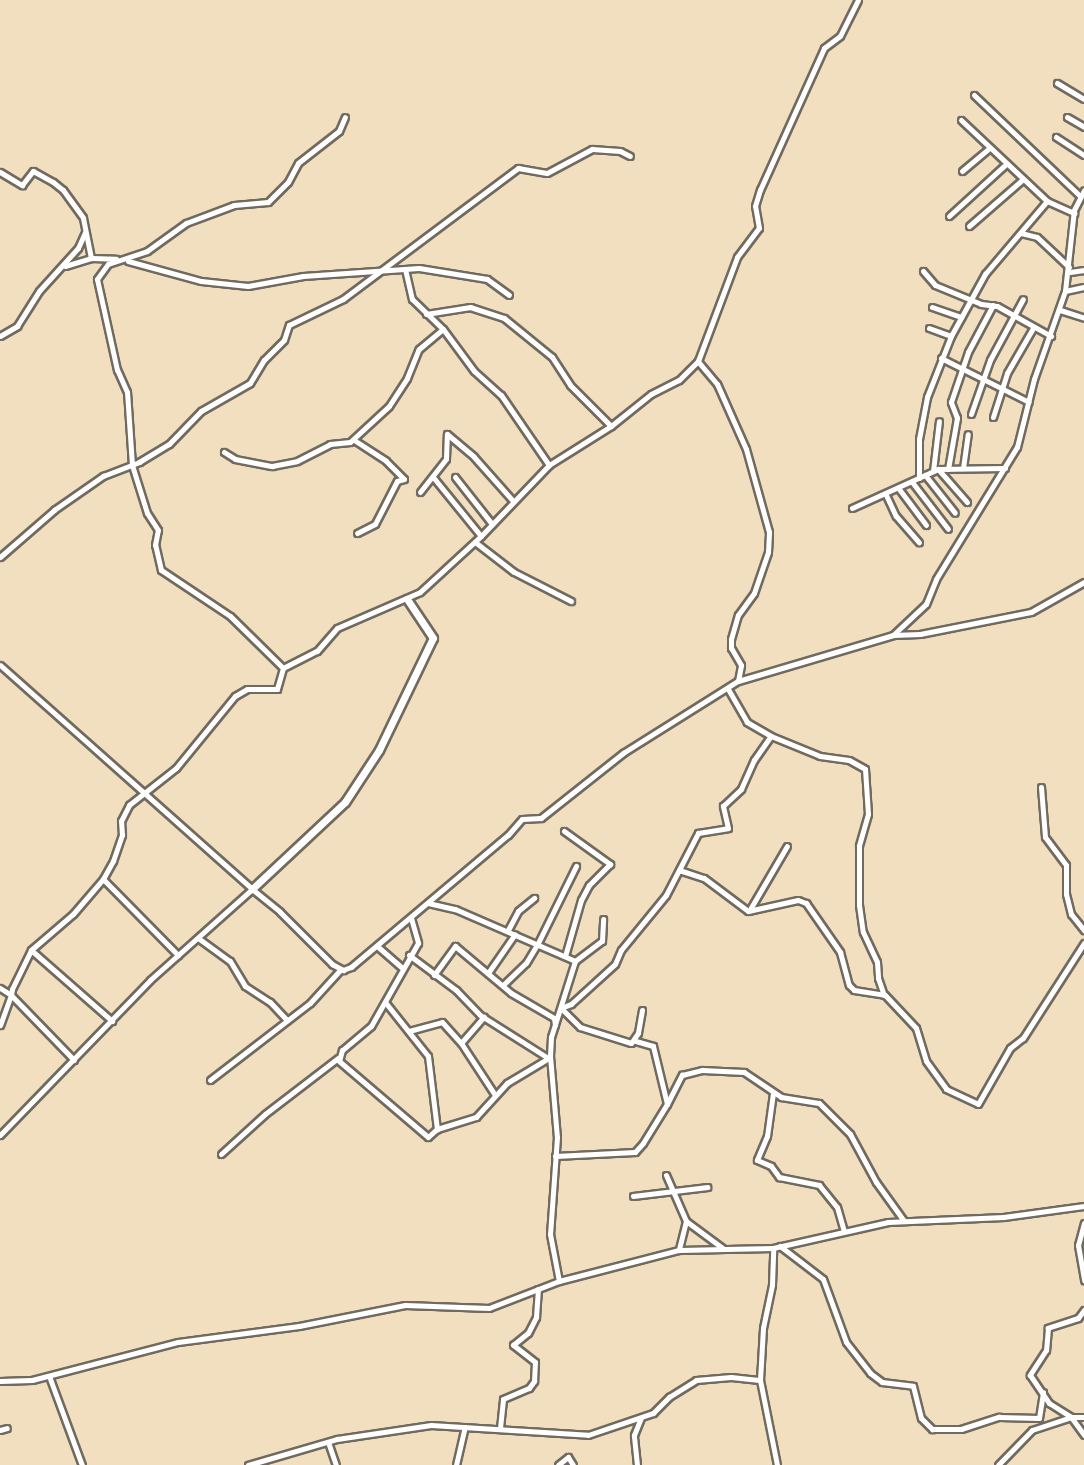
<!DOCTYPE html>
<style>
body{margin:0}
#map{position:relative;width:1084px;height:1465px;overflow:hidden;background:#f1dfc0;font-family:"Patrick Hand",sans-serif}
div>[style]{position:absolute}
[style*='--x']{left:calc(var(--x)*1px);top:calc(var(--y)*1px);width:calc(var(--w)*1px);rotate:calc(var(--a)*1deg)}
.roads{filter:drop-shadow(2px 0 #706a5f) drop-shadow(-2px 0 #706a5f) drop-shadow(0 2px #706a5f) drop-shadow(0 -2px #706a5f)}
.minor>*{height:5px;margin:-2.5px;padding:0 2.5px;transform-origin:2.5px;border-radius:2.5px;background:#fff}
.tertiary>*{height:7px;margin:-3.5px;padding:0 3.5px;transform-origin:3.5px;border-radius:3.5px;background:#fff}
span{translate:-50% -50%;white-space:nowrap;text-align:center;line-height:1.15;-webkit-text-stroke:5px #fff;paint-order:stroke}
</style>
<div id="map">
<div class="roads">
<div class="minor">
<i style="--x:1057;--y:83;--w:31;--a:31"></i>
<i style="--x:974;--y:95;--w:145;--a:43.6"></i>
<i style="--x:1067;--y:117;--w:20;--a:30"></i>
<i style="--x:961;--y:120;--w:118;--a:43.3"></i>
<i style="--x:1047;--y:201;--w:30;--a:24"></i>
<i style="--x:1056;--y:137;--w:33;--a:33"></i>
<i style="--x:962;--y:171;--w:34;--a:-40"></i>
<i style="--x:0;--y:172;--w:26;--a:31"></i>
<i style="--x:22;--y:185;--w:18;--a:-52"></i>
<i style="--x:33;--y:171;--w:23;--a:29"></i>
<i style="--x:53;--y:182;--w:13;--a:39"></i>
<i style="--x:63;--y:190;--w:34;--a:54"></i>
<i style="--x:83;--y:218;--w:41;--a:78.7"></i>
<i style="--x:91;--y:258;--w:25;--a:2"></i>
<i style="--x:949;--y:216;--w:77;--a:-42.4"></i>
<i style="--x:969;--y:226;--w:70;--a:-41"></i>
<i style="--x:1021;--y:233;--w:16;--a:14"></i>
<i style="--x:1037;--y:237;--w:44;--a:43.2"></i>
<i style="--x:128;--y:261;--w:76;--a:15.3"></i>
<i style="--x:201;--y:281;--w:47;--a:6.1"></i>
<i style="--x:248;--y:286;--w:56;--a:-10.3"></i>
<i style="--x:303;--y:276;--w:116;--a:-3.9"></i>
<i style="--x:419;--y:268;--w:69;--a:9.2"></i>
<i style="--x:487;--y:279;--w:27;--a:36"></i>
<i style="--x:65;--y:266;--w:27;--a:-17"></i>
<i style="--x:405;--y:269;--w:31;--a:77"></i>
<i style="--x:412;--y:299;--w:43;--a:44.1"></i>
<i style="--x:443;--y:329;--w:52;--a:53.6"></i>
<i style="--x:474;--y:371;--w:36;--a:42"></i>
<i style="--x:501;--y:395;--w:85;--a:55.6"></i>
<i style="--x:923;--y:271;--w:18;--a:49"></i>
<i style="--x:935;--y:285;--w:50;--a:22.4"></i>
<i style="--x:981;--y:304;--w:16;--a:7"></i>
<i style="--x:997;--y:306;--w:62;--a:29.1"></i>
<i style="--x:1070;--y:272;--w:14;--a:-8"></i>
<i style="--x:1065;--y:291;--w:19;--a:-12"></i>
<i style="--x:932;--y:307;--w:31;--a:19"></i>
<i style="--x:1060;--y:310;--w:25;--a:18"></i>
<i style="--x:426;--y:314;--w:45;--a:-9"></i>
<i style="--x:470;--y:307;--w:36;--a:18"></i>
<i style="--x:504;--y:318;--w:62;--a:39.1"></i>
<i style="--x:552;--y:357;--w:33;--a:57"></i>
<i style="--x:570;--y:385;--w:58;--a:45"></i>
<i style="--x:929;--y:328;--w:23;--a:20"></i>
<i style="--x:0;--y:336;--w:20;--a:-30"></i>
<i style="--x:17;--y:326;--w:41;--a:-57.8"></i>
<i style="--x:39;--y:291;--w:58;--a:-47.8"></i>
<i style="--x:78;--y:248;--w:17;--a:-66"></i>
<i style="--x:941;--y:358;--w:98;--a:26.6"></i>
<i style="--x:971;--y:414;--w:57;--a:-70.6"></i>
<i style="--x:990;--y:360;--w:69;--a:-61.6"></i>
<i style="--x:993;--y:417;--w:46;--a:-72.3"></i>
<i style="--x:1007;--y:373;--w:52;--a:-60"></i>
<i style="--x:447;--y:434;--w:35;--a:40"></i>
<i style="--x:474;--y:457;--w:59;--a:48.4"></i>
<i style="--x:354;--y:440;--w:38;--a:33"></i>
<i style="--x:386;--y:461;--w:25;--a:45"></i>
<i style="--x:404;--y:479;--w:7;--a:164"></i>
<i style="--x:397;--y:481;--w:48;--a:117.1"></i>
<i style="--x:375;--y:524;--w:20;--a:153"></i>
<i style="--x:224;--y:452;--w:13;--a:32"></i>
<i style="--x:235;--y:459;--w:38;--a:11"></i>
<i style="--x:272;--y:466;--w:25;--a:-11"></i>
<i style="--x:297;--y:461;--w:37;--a:-27"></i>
<i style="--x:330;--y:444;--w:20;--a:-6"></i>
<i style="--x:350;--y:442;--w:53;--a:-42.7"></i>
<i style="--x:389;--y:406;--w:33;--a:-57"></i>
<i style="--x:407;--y:378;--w:31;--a:-68"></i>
<i style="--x:419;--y:349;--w:31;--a:-40"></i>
<i style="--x:963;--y:468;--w:34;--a:-82"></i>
<i style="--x:938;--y:469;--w:44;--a:48.7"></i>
<i style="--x:948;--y:469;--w:52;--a:-80"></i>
<i style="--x:957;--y:418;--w:17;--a:-111"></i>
<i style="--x:951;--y:402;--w:53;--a:-71.2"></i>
<i style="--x:968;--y:352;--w:53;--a:-62"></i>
<i style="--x:933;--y:471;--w:50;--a:-83.2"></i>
<i style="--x:925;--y:475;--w:48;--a:51.7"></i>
<i style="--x:433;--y:477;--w:76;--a:50.9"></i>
<i style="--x:455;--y:477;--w:60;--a:51.8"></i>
<i style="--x:919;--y:478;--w:39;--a:-90"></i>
<i style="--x:919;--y:439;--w:43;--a:-79.2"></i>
<i style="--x:927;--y:397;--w:66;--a:-68.5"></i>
<i style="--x:951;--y:336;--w:71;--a:-61.3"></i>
<i style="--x:985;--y:274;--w:96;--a:-49.7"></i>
<i style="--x:912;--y:482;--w:59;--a:52.5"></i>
<i style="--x:899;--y:489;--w:45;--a:53.1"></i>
<i style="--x:420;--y:492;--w:42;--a:-51.8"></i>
<i style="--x:446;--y:459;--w:25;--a:-88"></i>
<i style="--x:886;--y:495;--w:23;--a:65"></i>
<i style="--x:896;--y:516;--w:35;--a:49"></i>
<i style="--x:852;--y:508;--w:94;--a:-24.4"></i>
<i style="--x:938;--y:469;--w:67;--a:-0.9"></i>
<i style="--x:475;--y:542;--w:49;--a:37.6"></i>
<i style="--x:514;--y:572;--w:64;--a:27"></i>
<i style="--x:0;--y:557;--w:72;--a:-41"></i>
<i style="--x:54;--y:510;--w:60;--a:-34.8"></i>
<i style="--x:103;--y:476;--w:39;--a:-21"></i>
<i style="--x:139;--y:462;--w:35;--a:-31"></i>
<i style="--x:169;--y:444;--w:46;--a:-45.9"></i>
<i style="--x:201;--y:411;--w:56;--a:-29.7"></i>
<i style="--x:250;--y:383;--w:27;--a:-59"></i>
<i style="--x:264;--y:360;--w:28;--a:-45"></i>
<i style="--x:284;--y:340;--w:16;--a:-72"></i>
<i style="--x:289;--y:325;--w:60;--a:-25.7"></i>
<i style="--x:343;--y:299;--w:219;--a:-36.8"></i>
<i style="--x:518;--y:168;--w:29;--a:10"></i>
<i style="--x:547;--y:173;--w:51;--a:-28.1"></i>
<i style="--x:592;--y:149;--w:28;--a:4"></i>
<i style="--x:620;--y:151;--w:11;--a:27"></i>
<i style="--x:893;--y:635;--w:27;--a:-2"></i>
<i style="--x:920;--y:634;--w:113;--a:-11.2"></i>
<i style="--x:1031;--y:612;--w:61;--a:-29.5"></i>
<i style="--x:0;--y:665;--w:337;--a:41.6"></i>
<i style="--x:283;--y:668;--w:74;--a:-135.5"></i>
<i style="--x:230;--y:616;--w:83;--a:-146.3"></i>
<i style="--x:161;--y:570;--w:26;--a:-103"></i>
<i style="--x:155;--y:545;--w:15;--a:-79"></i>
<i style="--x:158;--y:530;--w:20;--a:-123"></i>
<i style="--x:147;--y:513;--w:50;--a:-107.4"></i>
<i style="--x:132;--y:465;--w:73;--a:-93.9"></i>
<i style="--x:127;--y:392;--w:24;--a:-114"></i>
<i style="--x:117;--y:370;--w:93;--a:-102.4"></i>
<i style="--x:97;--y:279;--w:19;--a:-54"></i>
<i style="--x:108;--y:264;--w:41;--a:-18.4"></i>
<i style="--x:147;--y:251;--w:48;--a:-35.7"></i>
<i style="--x:186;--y:223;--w:51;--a:-20.6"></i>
<i style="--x:234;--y:205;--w:34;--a:-5"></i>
<i style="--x:268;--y:202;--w:28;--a:-45"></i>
<i style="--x:288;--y:182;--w:21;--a:-62"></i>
<i style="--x:298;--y:163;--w:52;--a:-38"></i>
<i style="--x:339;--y:131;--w:15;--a:-67"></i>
<i style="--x:738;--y:681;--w:162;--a:-16.5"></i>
<i style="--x:893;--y:635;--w:45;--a:-43.2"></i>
<i style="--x:926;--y:604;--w:27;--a:-68"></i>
<i style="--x:936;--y:579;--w:155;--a:-58.5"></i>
<i style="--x:1017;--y:447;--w:70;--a:-76"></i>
<i style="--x:1034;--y:379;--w:93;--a:-70.6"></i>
<i style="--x:1065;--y:291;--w:81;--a:-83.7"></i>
<i style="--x:1074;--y:210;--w:22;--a:-63"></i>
<i style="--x:771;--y:736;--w:53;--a:22.2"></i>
<i style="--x:820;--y:756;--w:29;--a:8"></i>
<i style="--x:849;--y:760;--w:18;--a:29"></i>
<i style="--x:865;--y:769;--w:45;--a:86.2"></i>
<i style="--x:868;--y:814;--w:33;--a:106"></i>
<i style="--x:859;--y:846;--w:59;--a:90"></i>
<i style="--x:859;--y:905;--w:27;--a:82"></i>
<i style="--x:863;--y:932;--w:33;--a:65"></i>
<i style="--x:877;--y:962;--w:16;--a:86"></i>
<i style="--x:878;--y:978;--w:18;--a:71"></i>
<i style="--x:1041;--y:787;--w:50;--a:85.4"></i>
<i style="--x:1045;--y:837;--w:35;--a:53"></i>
<i style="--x:1066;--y:865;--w:29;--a:90"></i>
<i style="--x:1066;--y:894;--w:21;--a:76"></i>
<i style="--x:1071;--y:914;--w:21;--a:51"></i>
<i style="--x:564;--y:831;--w:57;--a:35.7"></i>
<i style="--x:610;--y:864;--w:30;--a:135"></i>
<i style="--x:589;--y:885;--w:17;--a:118"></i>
<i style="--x:581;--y:900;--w:58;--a:105.9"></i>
<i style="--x:679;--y:870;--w:26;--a:18"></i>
<i style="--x:704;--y:878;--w:55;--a:36.9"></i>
<i style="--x:748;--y:911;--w:51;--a:-12.4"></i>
<i style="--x:798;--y:900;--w:9;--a:21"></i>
<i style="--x:806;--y:903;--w:60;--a:55.2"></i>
<i style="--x:840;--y:952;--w:34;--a:75"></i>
<i style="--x:849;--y:985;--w:7;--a:45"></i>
<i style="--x:854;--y:990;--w:31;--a:9"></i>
<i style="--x:885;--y:995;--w:45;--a:46.8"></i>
<i style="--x:916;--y:1028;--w:34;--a:73"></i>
<i style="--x:926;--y:1061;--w:34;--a:54"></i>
<i style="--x:946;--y:1089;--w:35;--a:25"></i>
<i style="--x:978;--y:1104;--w:64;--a:-60.3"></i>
<i style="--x:1010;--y:1048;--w:16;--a:-38"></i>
<i style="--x:1023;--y:1038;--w:113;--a:-57.3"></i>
<i style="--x:103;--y:879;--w:107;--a:45.4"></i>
<i style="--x:428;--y:903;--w:28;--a:13"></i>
<i style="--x:455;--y:909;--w:131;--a:23.4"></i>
<i style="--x:575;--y:961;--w:80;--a:107.5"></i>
<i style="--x:551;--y:1037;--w:19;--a:93"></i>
<i style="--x:550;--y:1056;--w:81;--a:85.1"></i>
<i style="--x:557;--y:1137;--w:97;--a:94.1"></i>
<i style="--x:550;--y:1234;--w:48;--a:79.2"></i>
<i style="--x:749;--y:911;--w:75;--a:-59.7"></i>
<i style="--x:411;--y:918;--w:26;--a:74"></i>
<i style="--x:418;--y:943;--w:95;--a:119.5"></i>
<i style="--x:371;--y:1026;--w:38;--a:140"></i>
<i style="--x:342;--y:1050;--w:11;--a:105"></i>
<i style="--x:339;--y:1061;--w:117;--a:40.5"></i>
<i style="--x:428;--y:1137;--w:12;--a:-42"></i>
<i style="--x:437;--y:1129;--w:41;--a:-17.1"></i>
<i style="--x:476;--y:1117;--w:46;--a:-47.6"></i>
<i style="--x:507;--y:1083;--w:47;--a:-31"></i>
<i style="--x:508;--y:930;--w:21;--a:-62"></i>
<i style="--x:518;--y:911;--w:21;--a:-39"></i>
<i style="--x:198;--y:938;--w:39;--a:36"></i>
<i style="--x:230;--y:961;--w:29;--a:59"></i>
<i style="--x:245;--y:986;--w:30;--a:33"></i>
<i style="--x:270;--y:1002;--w:25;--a:47"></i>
<i style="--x:538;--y:943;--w:86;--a:-63.7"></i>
<i style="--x:377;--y:946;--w:32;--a:41"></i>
<i style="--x:31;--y:950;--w:108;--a:41.2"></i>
<i style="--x:409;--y:955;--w:59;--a:36.7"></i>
<i style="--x:456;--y:990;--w:35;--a:46"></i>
<i style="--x:480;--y:1015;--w:80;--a:32.3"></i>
<i style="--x:575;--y:961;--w:34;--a:-37"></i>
<i style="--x:602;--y:941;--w:22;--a:-87"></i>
<i style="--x:488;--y:973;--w:47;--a:-55.3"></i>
<i style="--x:434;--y:975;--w:36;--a:-54"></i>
<i style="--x:455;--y:946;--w:73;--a:40"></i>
<i style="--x:511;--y:993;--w:50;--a:30.2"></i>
<i style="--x:554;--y:1018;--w:7;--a:82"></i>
<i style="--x:503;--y:985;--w:32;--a:-44"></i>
<i style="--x:526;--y:963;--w:23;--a:-59"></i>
<i style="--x:0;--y:988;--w:13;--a:32"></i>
<i style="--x:11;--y:995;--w:32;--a:110"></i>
<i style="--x:385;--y:1002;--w:69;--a:51.5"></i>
<i style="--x:428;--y:1056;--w:74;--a:83"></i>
<i style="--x:642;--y:1010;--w:23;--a:100"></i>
<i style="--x:638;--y:1033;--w:12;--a:125"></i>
<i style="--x:631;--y:1043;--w:53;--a:-162.6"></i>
<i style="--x:580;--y:1027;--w:27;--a:-135"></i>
<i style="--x:561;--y:1008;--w:11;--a:-22"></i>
<i style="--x:571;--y:1004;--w:59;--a:-42.3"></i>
<i style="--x:615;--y:964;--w:15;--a:-67"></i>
<i style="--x:621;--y:950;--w:71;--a:-50.7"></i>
<i style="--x:666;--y:895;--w:70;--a:-62.7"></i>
<i style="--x:698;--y:833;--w:30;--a:-9"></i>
<i style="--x:728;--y:828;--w:23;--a:-103"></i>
<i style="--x:723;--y:806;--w:25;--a:-43"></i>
<i style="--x:741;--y:789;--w:32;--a:-66"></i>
<i style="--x:754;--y:760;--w:29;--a:-55"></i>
<i style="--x:771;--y:736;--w:28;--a:-150"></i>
<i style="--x:747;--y:722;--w:38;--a:-120"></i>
<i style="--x:409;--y:1031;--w:34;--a:-15"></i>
<i style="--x:442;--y:1022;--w:28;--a:48"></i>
<i style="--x:461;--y:1043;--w:35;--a:-49"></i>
<i style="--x:461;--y:1043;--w:62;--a:56.8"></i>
<i style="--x:74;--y:1060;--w:91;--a:-134.1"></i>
<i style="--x:11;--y:995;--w:6;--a:-81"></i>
<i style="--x:12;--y:989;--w:43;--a:-64"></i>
<i style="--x:31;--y:950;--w:55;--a:-40.6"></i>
<i style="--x:73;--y:914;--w:46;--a:-49.4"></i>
<i style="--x:103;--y:879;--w:21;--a:-61"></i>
<i style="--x:113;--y:861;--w:28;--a:-71"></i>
<i style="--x:122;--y:835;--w:14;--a:-94"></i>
<i style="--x:121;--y:821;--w:18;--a:-63"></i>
<i style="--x:129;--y:805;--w:60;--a:-38.2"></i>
<i style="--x:176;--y:768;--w:93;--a:-50.7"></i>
<i style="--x:235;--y:696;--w:14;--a:-30"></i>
<i style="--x:247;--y:689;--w:30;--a:0"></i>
<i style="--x:277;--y:689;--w:22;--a:-74"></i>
<i style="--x:283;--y:668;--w:38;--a:-27"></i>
<i style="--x:317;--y:651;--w:30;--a:-49"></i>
<i style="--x:337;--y:628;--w:90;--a:-23.4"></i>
<i style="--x:420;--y:592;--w:83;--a:-42.6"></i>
<i style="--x:481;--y:536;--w:98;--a:-46.2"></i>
<i style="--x:549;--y:465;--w:73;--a:-32.2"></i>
<i style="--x:611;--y:426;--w:51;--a:-38.7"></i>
<i style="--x:651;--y:394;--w:31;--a:-27"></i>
<i style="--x:679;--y:380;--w:27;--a:-45"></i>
<i style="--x:210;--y:1080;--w:126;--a:-37.6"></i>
<i style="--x:310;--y:1003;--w:46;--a:-47.6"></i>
<i style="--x:773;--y:1093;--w:43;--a:97.9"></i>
<i style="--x:767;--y:1136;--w:26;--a:113"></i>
<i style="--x:757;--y:1160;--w:15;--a:23"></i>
<i style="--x:771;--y:1166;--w:14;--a:54"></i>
<i style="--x:779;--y:1177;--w:41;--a:11.3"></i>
<i style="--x:819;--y:1185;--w:28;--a:51"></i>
<i style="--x:837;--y:1207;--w:25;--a:74"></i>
<i style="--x:667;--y:1104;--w:33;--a:-63"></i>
<i style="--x:682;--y:1075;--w:21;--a:-14"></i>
<i style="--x:702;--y:1070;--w:42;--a:2.7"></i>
<i style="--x:744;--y:1072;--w:45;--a:34"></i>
<i style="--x:781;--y:1097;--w:38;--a:9"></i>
<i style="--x:819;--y:1103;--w:44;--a:45"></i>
<i style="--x:850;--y:1134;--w:55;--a:61.6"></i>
<i style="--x:876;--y:1182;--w:48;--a:54.3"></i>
<i style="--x:0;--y:1135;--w:216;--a:-45.9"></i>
<i style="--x:150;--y:980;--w:137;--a:-41.7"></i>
<i style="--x:252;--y:889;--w:36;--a:39"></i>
<i style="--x:280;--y:912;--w:74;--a:45"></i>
<i style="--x:332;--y:964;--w:13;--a:29"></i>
<i style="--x:343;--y:970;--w:9;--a:-21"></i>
<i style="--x:351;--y:967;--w:205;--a:-40.1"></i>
<i style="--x:508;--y:835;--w:21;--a:-49"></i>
<i style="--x:522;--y:819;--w:19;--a:-3"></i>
<i style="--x:541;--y:818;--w:105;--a:-38.4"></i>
<i style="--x:623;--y:753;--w:136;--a:-32.1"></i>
<i style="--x:738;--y:681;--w:16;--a:-79"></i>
<i style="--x:741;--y:665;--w:20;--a:-120"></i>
<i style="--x:731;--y:648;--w:9;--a:-90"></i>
<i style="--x:731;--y:639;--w:25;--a:-74"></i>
<i style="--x:738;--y:615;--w:27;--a:-54"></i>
<i style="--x:754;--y:593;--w:43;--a:-71.1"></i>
<i style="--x:768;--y:552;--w:20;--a:-87"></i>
<i style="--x:769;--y:532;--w:86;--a:-105.5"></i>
<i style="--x:746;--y:449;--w:71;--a:-114"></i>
<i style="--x:717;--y:384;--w:30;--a:-130"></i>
<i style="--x:698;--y:361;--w:111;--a:-69.4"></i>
<i style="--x:737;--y:257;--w:36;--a:-53"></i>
<i style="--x:759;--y:228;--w:22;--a:-100"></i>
<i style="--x:755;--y:206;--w:17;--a:-73"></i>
<i style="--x:760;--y:190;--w:156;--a:-65.7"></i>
<i style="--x:824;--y:48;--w:20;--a:-37"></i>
<i style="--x:840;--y:36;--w:40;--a:-63.4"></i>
<i style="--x:221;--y:1154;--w:59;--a:-42.3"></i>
<i style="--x:265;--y:1114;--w:92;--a:-37.5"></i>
<i style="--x:555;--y:1156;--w:80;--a:-2.9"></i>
<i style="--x:635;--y:1152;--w:12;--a:-48"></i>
<i style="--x:643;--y:1143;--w:46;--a:-58.4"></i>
<i style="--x:667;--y:1104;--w:60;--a:-103.6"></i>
<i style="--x:653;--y:1046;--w:19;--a:-164"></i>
<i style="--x:666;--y:1175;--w:50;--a:66.5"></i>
<i style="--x:686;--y:1221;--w:30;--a:104"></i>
<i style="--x:633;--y:1196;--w:75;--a:-6.9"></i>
<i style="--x:686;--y:1221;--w:47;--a:36.4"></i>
<i style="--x:1084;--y:1223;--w:23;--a:105"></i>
<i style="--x:1078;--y:1245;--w:36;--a:80"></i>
<i style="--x:780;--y:1246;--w:54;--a:37.5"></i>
<i style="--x:823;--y:1279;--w:67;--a:69.9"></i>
<i style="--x:846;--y:1342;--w:39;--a:52"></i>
<i style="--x:870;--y:1373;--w:15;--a:37"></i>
<i style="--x:882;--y:1382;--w:31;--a:7"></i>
<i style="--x:913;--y:1386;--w:33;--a:76"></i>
<i style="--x:921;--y:1418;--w:16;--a:45"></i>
<i style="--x:932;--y:1429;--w:29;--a:0"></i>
<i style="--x:961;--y:1429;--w:40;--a:-18"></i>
<i style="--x:999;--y:1417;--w:40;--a:1.4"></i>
<i style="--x:1039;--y:1418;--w:26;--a:-81"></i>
<i style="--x:1084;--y:1310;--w:10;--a:127"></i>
<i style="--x:1078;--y:1318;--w:32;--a:162"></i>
<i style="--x:1048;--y:1328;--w:22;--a:95"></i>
<i style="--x:1046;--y:1350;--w:30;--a:123"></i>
<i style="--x:1030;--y:1375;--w:34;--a:56"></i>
<i style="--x:1049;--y:1403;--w:26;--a:32"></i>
<i style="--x:1071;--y:1417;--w:22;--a:54"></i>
<i style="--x:49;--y:1376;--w:95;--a:69.7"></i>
<i style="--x:760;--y:1380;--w:87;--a:78.7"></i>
<i style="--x:0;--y:1381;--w:32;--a:-2"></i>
<i style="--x:32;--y:1380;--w:151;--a:-14.6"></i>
<i style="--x:178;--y:1342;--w:122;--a:-7.5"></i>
<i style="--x:299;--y:1326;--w:108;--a:-11.2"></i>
<i style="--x:405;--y:1305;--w:84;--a:2"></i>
<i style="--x:489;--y:1308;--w:75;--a:-21.1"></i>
<i style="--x:559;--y:1281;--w:124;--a:-14.5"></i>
<i style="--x:679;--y:1250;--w:94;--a:-1.2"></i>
<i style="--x:773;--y:1248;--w:118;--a:-12.7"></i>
<i style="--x:888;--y:1222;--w:116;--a:-2.5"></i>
<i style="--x:1004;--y:1217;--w:81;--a:-7.8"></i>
<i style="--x:500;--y:1428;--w:29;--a:-84"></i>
<i style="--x:503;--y:1399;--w:28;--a:-23"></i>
<i style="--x:529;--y:1388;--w:9;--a:-54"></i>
<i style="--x:534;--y:1381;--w:19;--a:-87"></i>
<i style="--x:535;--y:1362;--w:28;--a:-142"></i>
<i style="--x:513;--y:1345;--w:19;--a:-39"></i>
<i style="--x:528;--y:1333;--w:18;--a:-63"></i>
<i style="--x:536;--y:1317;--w:28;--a:-86"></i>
<i style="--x:0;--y:1430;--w:7;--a:-16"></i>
<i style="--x:328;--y:1442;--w:24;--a:71"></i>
<i style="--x:248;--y:1465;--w:93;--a:-16.3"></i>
<i style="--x:337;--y:1439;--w:95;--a:-8.5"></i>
<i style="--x:431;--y:1425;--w:157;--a:3.6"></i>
<i style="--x:588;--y:1435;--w:69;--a:-18.7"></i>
<i style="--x:653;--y:1413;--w:23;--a:-45"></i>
<i style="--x:669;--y:1397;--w:32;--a:-32"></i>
<i style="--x:696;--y:1380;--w:35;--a:-5"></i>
<i style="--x:731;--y:1377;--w:29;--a:6"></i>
<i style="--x:760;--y:1380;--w:52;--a:-86.7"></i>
<i style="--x:763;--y:1328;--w:44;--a:-78.2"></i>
<i style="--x:772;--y:1285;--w:37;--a:-88"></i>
<i style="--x:456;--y:1465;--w:39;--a:-77"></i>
<i style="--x:558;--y:1465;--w:13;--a:-39"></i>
<i style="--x:568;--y:1457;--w:9;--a:58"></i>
<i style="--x:637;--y:1465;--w:30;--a:-96"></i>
<i style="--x:634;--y:1435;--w:18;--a:-68"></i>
<i style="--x:998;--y:1465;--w:49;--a:-45.8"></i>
<i style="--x:1032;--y:1430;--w:41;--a:-18.4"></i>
<i style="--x:1071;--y:1417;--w:13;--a:0"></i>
</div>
<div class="tertiary">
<i style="--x:252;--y:889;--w:127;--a:-43.1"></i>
<i style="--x:345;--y:802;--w:62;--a:-56.8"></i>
<i style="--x:379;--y:750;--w:124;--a:-64.3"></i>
<i style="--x:433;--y:638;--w:47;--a:-123.7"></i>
</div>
</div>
</div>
